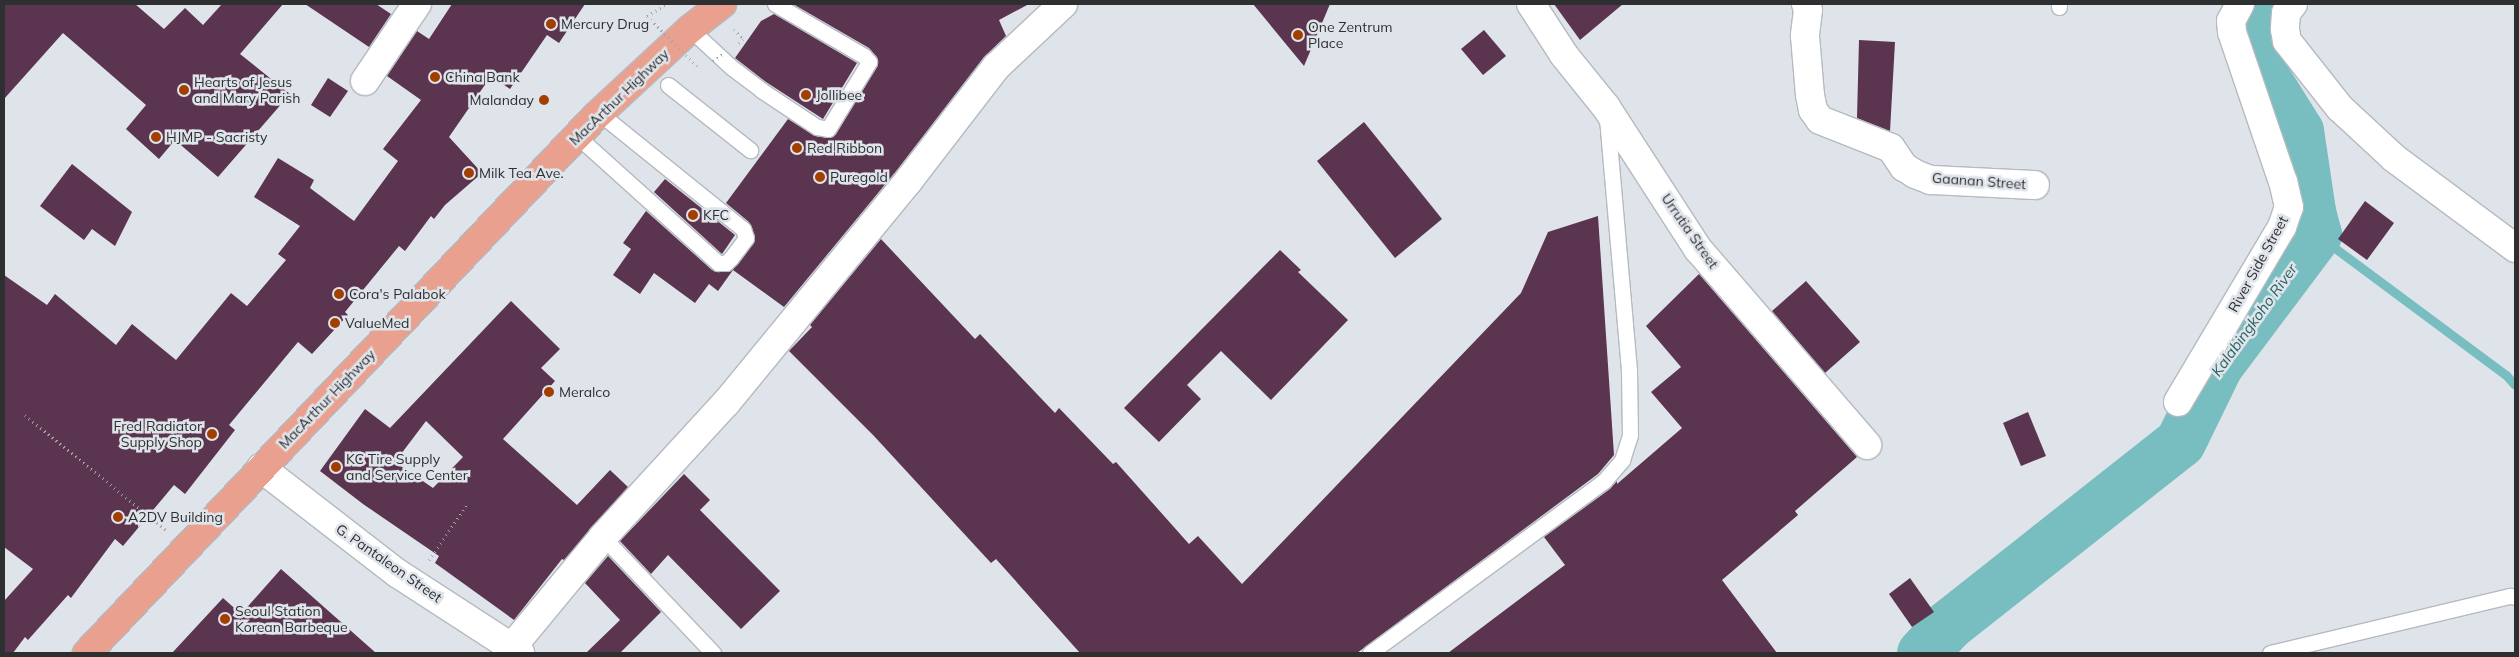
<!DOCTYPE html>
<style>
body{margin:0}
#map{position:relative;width:2519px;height:657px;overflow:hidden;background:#dfe4ea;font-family:Mulish,sans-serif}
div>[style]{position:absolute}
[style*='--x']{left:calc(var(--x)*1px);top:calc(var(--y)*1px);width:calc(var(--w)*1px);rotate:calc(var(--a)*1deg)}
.stream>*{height:9px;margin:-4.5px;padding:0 4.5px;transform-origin:4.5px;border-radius:4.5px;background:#78bdbf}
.river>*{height:51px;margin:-25.5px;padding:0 25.5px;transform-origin:25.5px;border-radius:25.5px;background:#78bdbf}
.building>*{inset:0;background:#5b344f}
.path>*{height:3px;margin-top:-1.5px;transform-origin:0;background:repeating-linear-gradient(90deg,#a3a7ab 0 1px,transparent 0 5px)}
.roads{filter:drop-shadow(1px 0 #b5bac0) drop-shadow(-1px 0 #b5bac0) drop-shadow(0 1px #b5bac0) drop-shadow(0 -1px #b5bac0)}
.service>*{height:15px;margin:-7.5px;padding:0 7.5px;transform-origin:7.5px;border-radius:7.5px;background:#fff}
.minor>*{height:28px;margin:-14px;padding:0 14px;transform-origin:14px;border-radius:14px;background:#fff}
.trunk>*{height:28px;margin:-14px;padding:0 14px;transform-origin:14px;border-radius:14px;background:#eaa08f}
.path-bridge>*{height:3px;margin-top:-1.5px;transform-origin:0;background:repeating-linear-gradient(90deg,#a3a7ab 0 1px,transparent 0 5px)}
.dots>*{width:14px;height:14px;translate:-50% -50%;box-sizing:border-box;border:2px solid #dfe4ea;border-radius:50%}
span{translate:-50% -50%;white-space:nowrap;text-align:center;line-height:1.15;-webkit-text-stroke:5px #dfe4ea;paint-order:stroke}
.poi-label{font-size:14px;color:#2d2f31}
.left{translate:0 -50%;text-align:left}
.right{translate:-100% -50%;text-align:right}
.street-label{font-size:14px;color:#2d2f31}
.water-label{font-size:15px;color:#286264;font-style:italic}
.frame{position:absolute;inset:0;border:5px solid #2d2f31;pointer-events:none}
</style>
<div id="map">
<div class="stream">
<i style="--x:2316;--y:234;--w:237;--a:36.6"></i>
<i style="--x:2506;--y:375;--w:13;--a:48"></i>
</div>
<div class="river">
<i style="--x:1922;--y:653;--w:38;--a:-47"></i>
<i style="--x:1948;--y:625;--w:295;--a:-38.3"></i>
<i style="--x:2180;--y:442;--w:85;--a:-64"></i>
<i style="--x:2217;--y:366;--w:165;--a:-53.1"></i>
<i style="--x:2316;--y:234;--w:24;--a:-105"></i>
<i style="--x:2310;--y:211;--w:81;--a:-98.5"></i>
<i style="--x:2298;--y:131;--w:72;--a:-121.9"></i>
<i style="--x:2260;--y:70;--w:34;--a:-107"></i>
<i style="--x:2250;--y:37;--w:26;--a:-61"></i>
<i style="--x:2263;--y:14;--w:13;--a:-48"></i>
</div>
<div class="building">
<i style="clip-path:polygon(4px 4px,135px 4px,164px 29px,185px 8px,203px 25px,222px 4px,283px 4px,240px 54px,290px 94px,218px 177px,175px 140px,159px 159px,126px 129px,146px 105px,63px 33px,4px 99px)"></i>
<i style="clip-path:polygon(305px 4px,376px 4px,391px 14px,369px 47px)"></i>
<i style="clip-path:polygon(452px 4px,585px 4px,559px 43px,547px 35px,510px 89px,491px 76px,449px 137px,482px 173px,445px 205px,434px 219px,431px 216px,405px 251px,399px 246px,345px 312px,348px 315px,312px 354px,298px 342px,229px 425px,235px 430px,185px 494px,174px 485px,123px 546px,115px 539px,71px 598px,68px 595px,28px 640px,25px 637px,13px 653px,4px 653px,4px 601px,33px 569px,4px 547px,4px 275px,47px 305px,55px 294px,116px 345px,132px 324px,176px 360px,231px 293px,247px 306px,286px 260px,278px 254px,300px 226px,254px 197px,278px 158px,314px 180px,310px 188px,354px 221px,398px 161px,383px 149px,421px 100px,387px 76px,417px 31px,429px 39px)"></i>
<i style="clip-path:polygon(793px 4px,1029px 4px,999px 20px,1006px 36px,984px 57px,897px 170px,784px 307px,733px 270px,718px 291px,709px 284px,695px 303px,654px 273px,640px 294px,613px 275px,631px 249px,623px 243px,646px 211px,712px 270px,718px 272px,730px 271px,738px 264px,755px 239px,749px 222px,726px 203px,788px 119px,815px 136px,827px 138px,836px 134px,877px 67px,876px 56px,869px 48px)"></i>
<i style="clip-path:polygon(1253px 4px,1330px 4px,1304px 66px)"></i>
<i style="clip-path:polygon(1554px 4px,1623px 4px,1580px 40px)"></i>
<i style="clip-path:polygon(774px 14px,857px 63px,823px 119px,766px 82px,735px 58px,761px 21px)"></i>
<i style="clip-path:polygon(1484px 30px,1506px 56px,1483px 75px,1461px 49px)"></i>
<i style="clip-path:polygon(1859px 40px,1895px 42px,1890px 131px,1857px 118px)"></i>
<i style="clip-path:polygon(328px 78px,348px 91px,330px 117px,311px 105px)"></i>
<i style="clip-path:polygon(1364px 122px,1442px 219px,1395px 258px,1317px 161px)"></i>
<i style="clip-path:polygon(72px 164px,132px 212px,115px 246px,92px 229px,84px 240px,40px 206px)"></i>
<i style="clip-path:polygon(665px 179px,735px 235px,722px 254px,654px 192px)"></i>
<i style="clip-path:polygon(2365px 201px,2394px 223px,2367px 260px,2338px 239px)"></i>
<i style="clip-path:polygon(1598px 216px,1614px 455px,1598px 474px,1357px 653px,1080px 653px,996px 559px,991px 563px,874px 436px,789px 351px,812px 327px,810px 325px,881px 239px,975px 339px,980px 334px,1055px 413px,1059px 408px,1113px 464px,1116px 462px,1189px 544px,1198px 536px,1242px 584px,1521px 293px,1548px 232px)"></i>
<i style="clip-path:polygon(1280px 250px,1301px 270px,1298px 272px,1348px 320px,1271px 400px,1221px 351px,1187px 385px,1201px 399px,1159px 442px,1124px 408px)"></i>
<i style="clip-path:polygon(1699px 274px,1857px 457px,1795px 511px,1798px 515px,1722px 580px,1777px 653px,1448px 653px,1565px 565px,1544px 537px,1610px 489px,1617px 481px,1617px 484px,1682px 428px,1651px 392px,1681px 367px,1646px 326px)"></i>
<i style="clip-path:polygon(1806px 281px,1860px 342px,1825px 373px,1772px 311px)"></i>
<i style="clip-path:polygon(evenodd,511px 301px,560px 349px,541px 368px,555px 381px,503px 439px,577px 505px,610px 470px,628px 487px,564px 560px,562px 559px,514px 620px,435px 563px,439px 556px,363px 504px,320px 471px,365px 409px,390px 428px,511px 301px,426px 421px,463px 457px,433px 488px,395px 462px,426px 421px)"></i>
<i style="clip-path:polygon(2028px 412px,2046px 456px,2021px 466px,2003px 423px)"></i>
<i style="clip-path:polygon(684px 474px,710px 500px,700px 510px,780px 591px,741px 629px,668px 555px,651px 574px,620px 541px)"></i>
<i style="clip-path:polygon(608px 556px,661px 612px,620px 653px,586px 653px,620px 620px,585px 583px)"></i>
<i style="clip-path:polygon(281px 569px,376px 653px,172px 653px,223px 598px,241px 614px)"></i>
<i style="clip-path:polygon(1910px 578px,1934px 612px,1912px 627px,1889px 594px)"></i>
</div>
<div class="path">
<i style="--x:647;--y:16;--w:23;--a:-31"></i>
<i style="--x:734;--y:29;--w:13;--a:48"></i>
<i style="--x:743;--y:39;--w:8;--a:140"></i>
<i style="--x:25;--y:415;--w:182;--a:39.2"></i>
<i style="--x:429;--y:560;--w:69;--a:-55.6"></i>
</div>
<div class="roads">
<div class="service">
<i style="--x:2059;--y:7;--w:3;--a:-90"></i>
<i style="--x:690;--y:29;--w:56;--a:42.8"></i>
<i style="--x:731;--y:67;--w:38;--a:37"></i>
<i style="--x:761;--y:90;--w:67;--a:33.5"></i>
<i style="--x:817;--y:127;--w:11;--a:10"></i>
<i style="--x:828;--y:129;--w:79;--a:-58.5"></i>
<i style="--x:869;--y:62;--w:8;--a:-130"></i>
<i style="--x:864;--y:56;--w:103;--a:-149.7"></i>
<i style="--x:668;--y:85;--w:105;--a:38.4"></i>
<i style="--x:577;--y:136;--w:190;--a:42"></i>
<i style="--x:718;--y:263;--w:8;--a:0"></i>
<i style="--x:726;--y:263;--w:7;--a:-45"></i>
<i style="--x:731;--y:258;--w:25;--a:-53"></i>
<i style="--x:746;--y:238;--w:9;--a:-108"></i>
<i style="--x:743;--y:229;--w:185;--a:-141.1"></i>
<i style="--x:603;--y:537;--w:160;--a:46.5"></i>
<i style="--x:1370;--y:653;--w:290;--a:-36.3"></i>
<i style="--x:1604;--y:481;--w:28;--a:-49"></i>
<i style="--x:1622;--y:460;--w:26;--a:-72"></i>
<i style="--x:1630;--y:435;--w:65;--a:-90.9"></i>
<i style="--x:1629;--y:370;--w:254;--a:-95"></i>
<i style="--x:2270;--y:653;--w:247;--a:-13.4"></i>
<i style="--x:2510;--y:596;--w:5;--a:11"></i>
</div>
<div class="minor">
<i style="--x:1531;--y:4;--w:61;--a:57.1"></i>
<i style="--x:1564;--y:55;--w:67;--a:51.1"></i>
<i style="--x:1606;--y:107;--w:169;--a:57.1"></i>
<i style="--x:1698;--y:249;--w:259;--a:49.2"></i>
<i style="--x:1806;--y:4;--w:6;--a:72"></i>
<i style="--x:1808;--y:10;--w:26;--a:97"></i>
<i style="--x:1805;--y:36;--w:59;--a:85.2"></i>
<i style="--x:1810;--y:95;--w:15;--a:79"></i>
<i style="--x:1813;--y:110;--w:12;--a:55"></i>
<i style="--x:1820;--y:120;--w:76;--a:21.5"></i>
<i style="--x:1891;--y:148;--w:23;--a:56"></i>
<i style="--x:1904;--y:167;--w:13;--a:32"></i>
<i style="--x:1915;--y:174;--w:17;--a:21"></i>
<i style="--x:1931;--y:180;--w:104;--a:2.8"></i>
<i style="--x:2293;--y:4;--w:11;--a:128"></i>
<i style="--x:2286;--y:13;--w:16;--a:94"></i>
<i style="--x:2285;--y:29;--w:12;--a:81"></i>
<i style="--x:2287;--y:41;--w:85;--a:51.7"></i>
<i style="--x:2340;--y:108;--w:74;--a:42.8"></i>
<i style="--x:2394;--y:158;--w:151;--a:36.6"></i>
<i style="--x:365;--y:81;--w:93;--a:-56"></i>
<i style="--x:2178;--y:402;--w:204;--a:-59.3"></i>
<i style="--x:2282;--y:227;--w:21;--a:-71"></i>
<i style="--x:2289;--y:207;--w:26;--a:-103"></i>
<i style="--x:2283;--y:182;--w:158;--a:-108.8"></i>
<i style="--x:2232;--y:32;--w:11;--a:-95"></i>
<i style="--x:2231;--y:21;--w:19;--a:-62"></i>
<i style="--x:261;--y:468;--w:172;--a:37.7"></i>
<i style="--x:397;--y:573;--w:147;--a:33"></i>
<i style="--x:512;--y:647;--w:143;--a:-50.4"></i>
<i style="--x:603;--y:537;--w:182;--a:-47.5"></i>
<i style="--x:726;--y:403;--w:288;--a:-50.6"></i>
<i style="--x:909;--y:180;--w:143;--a:-52.4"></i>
<i style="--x:996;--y:67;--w:92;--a:-43.2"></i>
</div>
<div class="trunk">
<i style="--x:87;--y:653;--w:738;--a:-46.54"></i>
<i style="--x:595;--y:117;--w:129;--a:-42.8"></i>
<i style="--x:690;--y:29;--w:41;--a:-38"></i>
</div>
</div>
<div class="path-bridge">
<i style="--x:647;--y:16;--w:74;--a:45"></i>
<i style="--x:713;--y:61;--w:14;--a:-36"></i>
</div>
<div class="dots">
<i style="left:551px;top:24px;background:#a23f00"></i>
<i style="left:1298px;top:35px;background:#a23f00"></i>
<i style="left:435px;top:77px;background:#a23f00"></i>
<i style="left:184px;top:90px;background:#a23f00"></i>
<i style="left:806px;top:95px;background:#a23f00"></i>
<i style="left:544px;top:100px;background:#a23f00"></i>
<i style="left:156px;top:137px;background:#a23f00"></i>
<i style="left:797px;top:148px;background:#a23f00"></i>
<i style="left:469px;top:173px;background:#a23f00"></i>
<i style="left:820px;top:177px;background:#a23f00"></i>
<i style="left:693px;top:215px;background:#a23f00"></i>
<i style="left:339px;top:294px;background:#a23f00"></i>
<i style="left:335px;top:323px;background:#a23f00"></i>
<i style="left:549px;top:392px;background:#a23f00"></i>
<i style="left:212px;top:434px;background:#a23f00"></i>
<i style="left:336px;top:467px;background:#a23f00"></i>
<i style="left:118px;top:517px;background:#a23f00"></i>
<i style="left:225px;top:619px;background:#a23f00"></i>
</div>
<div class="poi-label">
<span class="left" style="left:561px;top:24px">Mercury Drug</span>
<span class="left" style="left:1308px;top:35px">One Zentrum<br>Place</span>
<span class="left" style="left:445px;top:77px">China Bank</span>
<span class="left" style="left:194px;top:90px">Hearts of Jesus<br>and Mary Parish</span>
<span class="left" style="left:816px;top:95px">Jollibee</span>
<span class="right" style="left:534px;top:100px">Malanday</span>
<span class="left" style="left:166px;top:137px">HJMP - Sacristy</span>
<span class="left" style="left:807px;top:148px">Red Ribbon</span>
<span class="left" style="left:479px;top:173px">Milk Tea Ave.</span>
<span class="left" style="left:830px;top:177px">Puregold</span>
<span class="left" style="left:703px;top:215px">KFC</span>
<span class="left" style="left:349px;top:294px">Cora's Palabok</span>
<span class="left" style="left:345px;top:323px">ValueMed</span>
<span class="left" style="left:559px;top:392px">Meralco</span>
<span class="right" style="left:202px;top:434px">Fred Radiator<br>Supply Shop</span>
<span class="left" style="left:346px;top:467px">KC Tire Supply<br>and Service Center</span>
<span class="left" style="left:128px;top:517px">A2DV Building</span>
<span class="left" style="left:235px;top:619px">Seoul Station<br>Korean Barbeque</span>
</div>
<div class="street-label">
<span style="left:619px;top:97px;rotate:-44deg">MacArthur Highway</span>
<span style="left:1979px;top:181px;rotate:4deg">Gaanan Street</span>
<span style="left:1690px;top:231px;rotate:55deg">Urrutia Street</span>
<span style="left:2258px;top:264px;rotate:-61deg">River Side Street</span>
<span style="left:327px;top:399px;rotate:-46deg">MacArthur Highway</span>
<span style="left:389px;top:563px;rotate:35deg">G. Pantaleon Street</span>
</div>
<div class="water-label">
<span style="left:2254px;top:320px;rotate:-54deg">Kalabingkoho River</span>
</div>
<div class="frame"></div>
</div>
